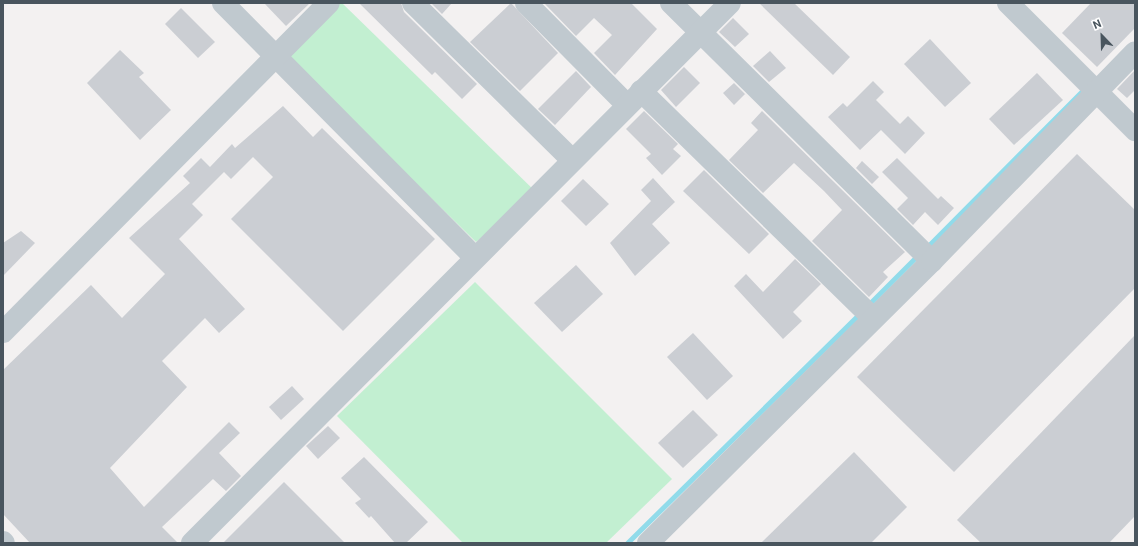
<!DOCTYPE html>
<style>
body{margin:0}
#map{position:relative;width:1138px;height:546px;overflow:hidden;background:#f3f1f1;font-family:Roboto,sans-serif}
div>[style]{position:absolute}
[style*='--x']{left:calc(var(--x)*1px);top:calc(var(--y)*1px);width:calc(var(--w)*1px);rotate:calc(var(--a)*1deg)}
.green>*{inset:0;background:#c2efd1}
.stream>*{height:5px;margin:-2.5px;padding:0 2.5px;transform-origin:2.5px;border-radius:2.5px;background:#91dbea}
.building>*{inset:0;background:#cbced3}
.minor>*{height:22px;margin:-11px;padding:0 11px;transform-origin:11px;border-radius:11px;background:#c0c9cf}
span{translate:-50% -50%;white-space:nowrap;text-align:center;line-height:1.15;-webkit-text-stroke:3px #fff;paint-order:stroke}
.frame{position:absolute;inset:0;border:4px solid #49555e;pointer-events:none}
.north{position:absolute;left:1082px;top:16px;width:40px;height:40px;-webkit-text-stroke:3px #fff;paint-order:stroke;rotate:337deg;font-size:11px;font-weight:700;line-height:16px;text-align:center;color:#49555e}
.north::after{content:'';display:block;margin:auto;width:14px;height:18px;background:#49555e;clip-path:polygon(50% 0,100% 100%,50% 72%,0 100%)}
</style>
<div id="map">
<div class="green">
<i style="clip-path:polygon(329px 3px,342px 3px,538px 194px,476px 242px,281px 51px)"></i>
<i style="clip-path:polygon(475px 282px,672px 479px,606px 543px,463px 543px,337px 416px)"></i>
</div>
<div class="stream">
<i style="--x:926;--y:248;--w:226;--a:-45.2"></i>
<i style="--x:867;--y:306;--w:72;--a:-45"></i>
<i style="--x:627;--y:543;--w:327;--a:-44.6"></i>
</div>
<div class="building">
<i style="clip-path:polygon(264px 3px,310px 3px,286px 26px)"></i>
<i style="clip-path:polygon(359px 3px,401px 3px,404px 12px,477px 84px,462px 99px,435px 72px,432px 75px)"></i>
<i style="clip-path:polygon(431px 3px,452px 3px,442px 14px)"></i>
<i style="clip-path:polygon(511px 3px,558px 53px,520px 91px,470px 42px)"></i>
<i style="clip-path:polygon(544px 3px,631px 3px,657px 29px,615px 75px,594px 53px,612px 35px,594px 18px,576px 36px)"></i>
<i style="clip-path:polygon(759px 3px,794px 3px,850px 57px,833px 75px)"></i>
<i style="clip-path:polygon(1091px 3px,1135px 3px,1135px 28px,1097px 67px,1062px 33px)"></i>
<i style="clip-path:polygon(181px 8px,215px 42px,198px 58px,165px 24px)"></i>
<i style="clip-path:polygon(733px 18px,749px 34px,735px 47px,719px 32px)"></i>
<i style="clip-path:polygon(930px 39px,971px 83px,945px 107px,904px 64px)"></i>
<i style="clip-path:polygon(120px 50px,144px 73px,139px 77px,171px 110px,140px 140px,87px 83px)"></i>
<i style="clip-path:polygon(770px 51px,786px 68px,769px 82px,753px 66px)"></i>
<i style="clip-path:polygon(684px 67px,700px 83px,676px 107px,661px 90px)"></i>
<i style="clip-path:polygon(1135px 70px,1135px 90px,1127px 98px,1117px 89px)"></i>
<i style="clip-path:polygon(576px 71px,591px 87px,555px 125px,538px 109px)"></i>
<i style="clip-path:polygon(1037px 73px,1063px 100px,1014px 145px,989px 119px)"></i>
<i style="clip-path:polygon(873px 81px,884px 92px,876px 100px,900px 124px,908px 116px,925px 133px,905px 154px,881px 130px,860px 150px,828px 117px,843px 103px,847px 107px)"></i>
<i style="clip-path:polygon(734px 83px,750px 99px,745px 94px,734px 105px,723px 93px)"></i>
<i style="clip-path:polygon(283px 106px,313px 137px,322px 128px,435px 239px,343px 331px,231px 219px,273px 177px,253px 157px,231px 179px,224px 172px,192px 204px,203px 215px,179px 239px,245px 309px,219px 333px,205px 318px,162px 361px,187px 387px,110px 468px,144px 507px,229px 422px,240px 433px,219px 453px,241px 476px,226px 491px,213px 479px,162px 527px,178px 543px,30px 543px,3px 514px,3px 370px,91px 285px,122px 318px,165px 274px,129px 238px,190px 183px,183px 176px,201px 158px,210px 167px,232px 144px,235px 148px)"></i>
<i style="clip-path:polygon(644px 111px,678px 144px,673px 149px,681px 156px,662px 175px,646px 158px,651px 154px,626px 129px)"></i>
<i style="clip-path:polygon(762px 111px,905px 252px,883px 272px,888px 277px,869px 297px,812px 241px,842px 210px,824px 191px,794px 163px,763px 193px,729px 160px,758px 130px,751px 123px)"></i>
<i style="clip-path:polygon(1077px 154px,1135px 210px,1135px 288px,954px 472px,857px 377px)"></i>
<i style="clip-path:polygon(897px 158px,938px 199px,941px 196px,954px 208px,938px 225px,925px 212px,913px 225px,897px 209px,908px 198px,882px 172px)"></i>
<i style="clip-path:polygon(862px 161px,879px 177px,872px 184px,856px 168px)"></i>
<i style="clip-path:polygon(704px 170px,769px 234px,749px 254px,683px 191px)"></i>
<i style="clip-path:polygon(653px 178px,675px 202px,652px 224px,670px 243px,635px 276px,610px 243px,651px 201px,641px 190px)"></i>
<i style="clip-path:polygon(583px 179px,609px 204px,586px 226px,561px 201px)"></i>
<i style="clip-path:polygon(21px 231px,35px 243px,3px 276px,3px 243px)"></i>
<i style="clip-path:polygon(795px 259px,821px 284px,793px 312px,802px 321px,783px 339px,734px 286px,746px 274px,763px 292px)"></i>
<i style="clip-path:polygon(576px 265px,603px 294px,562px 332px,534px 303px)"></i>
<i style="clip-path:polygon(693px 333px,733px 376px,707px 400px,667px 357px)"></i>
<i style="clip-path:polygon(1135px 335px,1135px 516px,1109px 543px,981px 543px,957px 520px)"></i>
<i style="clip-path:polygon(292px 386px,304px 399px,281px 420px,269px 407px)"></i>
<i style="clip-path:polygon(693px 410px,718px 435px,683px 468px,658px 443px)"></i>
<i style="clip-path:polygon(328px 426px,340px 438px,318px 459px,306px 446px)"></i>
<i style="clip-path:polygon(854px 452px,907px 507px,871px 543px,761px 543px)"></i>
<i style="clip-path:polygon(364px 457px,428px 522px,406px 543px,395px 543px,371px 516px,369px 518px,355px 503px,361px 499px,341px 478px)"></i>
<i style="clip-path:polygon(284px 482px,345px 543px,223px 543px)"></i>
</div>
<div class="minor">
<i style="--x:223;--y:3;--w:357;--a:45.3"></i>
<i style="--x:413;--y:3;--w:223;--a:44.6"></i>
<i style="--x:526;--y:3;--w:144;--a:45.3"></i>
<i style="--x:671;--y:3;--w:367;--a:44.7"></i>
<i style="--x:1008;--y:3;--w:180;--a:45"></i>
<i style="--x:641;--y:91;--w:325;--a:44.4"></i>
<i style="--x:3;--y:332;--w:463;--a:-45.3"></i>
<i style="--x:3;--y:542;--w:1;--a:45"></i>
<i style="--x:192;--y:543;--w:762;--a:-45.11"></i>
<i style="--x:648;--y:543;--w:400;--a:-44.8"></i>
<i style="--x:932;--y:261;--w:291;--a:-45.8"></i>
</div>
<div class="frame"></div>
<div class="north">N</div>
</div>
